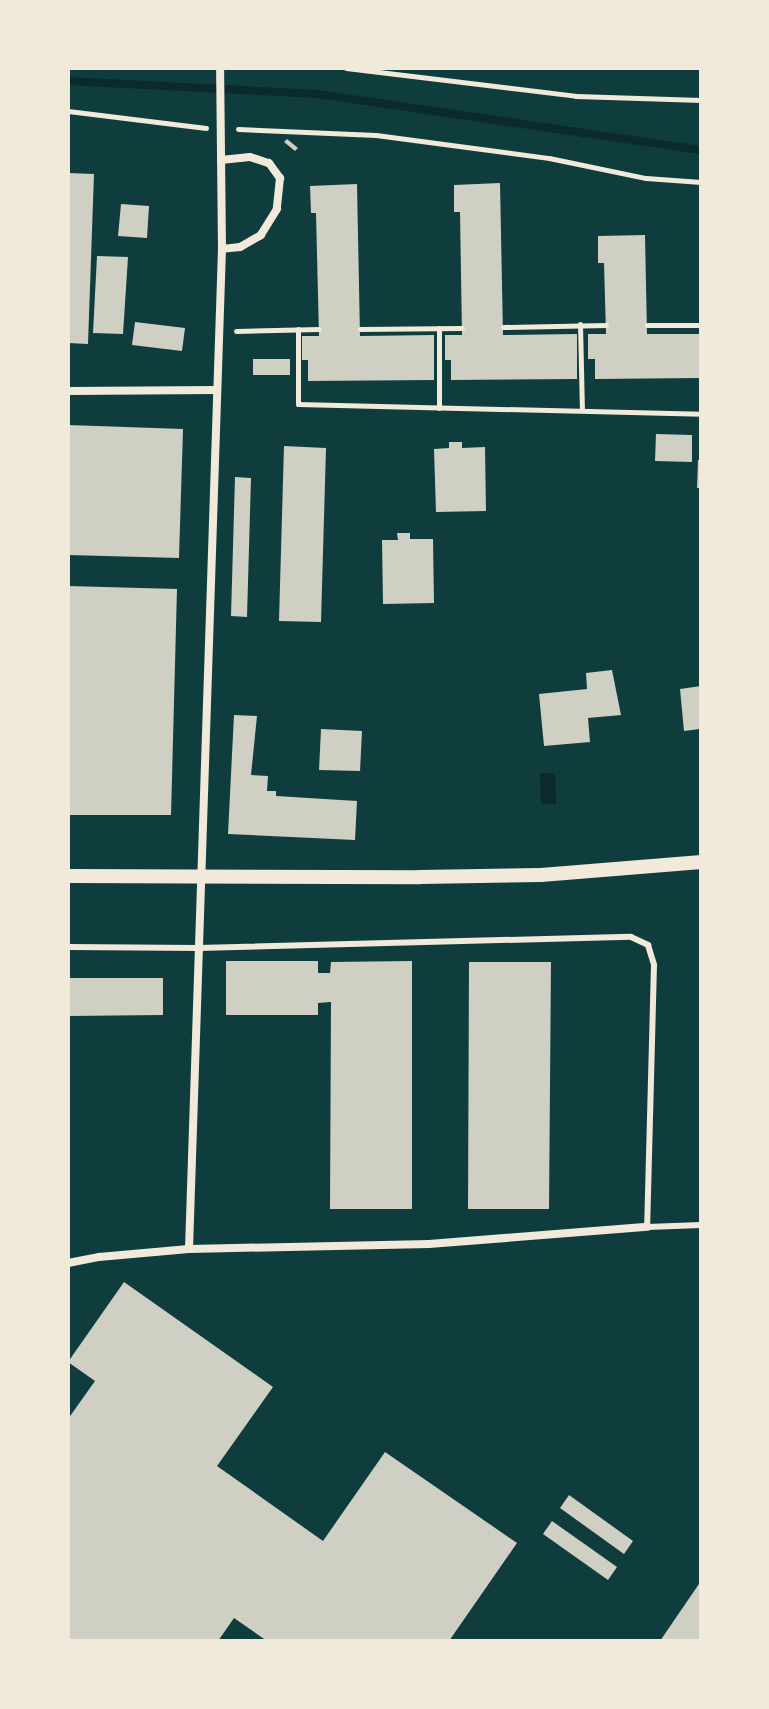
<!DOCTYPE html>
<style>
body{margin:0}
#map{position:relative;width:769px;height:1709px;overflow:hidden;background:#0f3d3e;font-family:Cabin,sans-serif}
div>[style]{position:absolute}
[style*='--x']{left:calc(var(--x)*1px);top:calc(var(--y)*1px);width:calc(var(--w)*1px);rotate:calc(var(--a)*1deg)}
.water>*{inset:0;background:#0a2a2b}
.stream>*{height:8px;margin:-4px;padding:0 4px;transform-origin:4px;border-radius:4px;background:#0a2a2b}
.building>*{inset:0;background:#cfcfc3}
.path>*{height:5px;margin:-2.5px;padding:0 2.5px;transform-origin:2.5px;border-radius:2.5px;background:#f1e9da}
.service>*{height:6px;margin:-3px;padding:0 3px;transform-origin:3px;border-radius:3px;background:#f1e9da}
.minor>*{height:8px;margin:-4px;padding:0 4px;transform-origin:4px;border-radius:4px;background:#f1e9da}
.tertiary>*{height:14px;margin:-7px;padding:0 7px;transform-origin:7px;border-radius:7px;background:#f1e9da}
span{translate:-50% -50%;white-space:nowrap;text-align:center;line-height:1.15;-webkit-text-stroke:7px #f1e9da;paint-order:stroke}
.frame{position:absolute;inset:0;border:70px solid #f1e9da;pointer-events:none}
</style>
<div id="map">
<div class="water">
<i style="clip-path:polygon(540px 773px,555px 773px,556px 804px,541px 804px)"></i>
</div>
<div class="stream">
<i style="--x:68;--y:81;--w:249;--a:3"></i>
<i style="--x:317;--y:94;--w:388;--a:8.3"></i>
</div>
<div class="building">
<i style="clip-path:polygon(287px 139px,298px 148px,295px 151px,284px 142px)"></i>
<i style="clip-path:polygon(68px 173px,94px 174px,88px 344px,68px 343px)"></i>
<i style="clip-path:polygon(500px 183px,503px 335px,577px 334px,577px 379px,451px 380px,451px 360px,445px 360px,445px 335px,462px 335px,460px 212px,454px 212px,454px 185px)"></i>
<i style="clip-path:polygon(357px 184px,360px 336px,434px 335px,434px 380px,308px 381px,308px 360px,302px 360px,302px 336px,319px 336px,316px 213px,311px 213px,310px 186px)"></i>
<i style="clip-path:polygon(121px 204px,149px 206px,147px 238px,118px 236px)"></i>
<i style="clip-path:polygon(645px 235px,647px 334px,701px 334px,701px 378px,595px 379px,595px 359px,588px 359px,588px 334px,606px 334px,604px 263px,598px 263px,598px 236px)"></i>
<i style="clip-path:polygon(97px 256px,128px 257px,123px 334px,93px 333px)"></i>
<i style="clip-path:polygon(135px 322px,185px 328px,182px 351px,132px 345px)"></i>
<i style="clip-path:polygon(253px 359px,290px 359px,290px 375px,253px 375px)"></i>
<i style="clip-path:polygon(68px 425px,183px 429px,179px 558px,68px 555px)"></i>
<i style="clip-path:polygon(656px 434px,692px 435px,692px 462px,655px 461px)"></i>
<i style="clip-path:polygon(449px 442px,462px 442px,462px 448px,485px 447px,486px 511px,436px 512px,434px 449px,449px 448px)"></i>
<i style="clip-path:polygon(284px 446px,326px 448px,321px 622px,279px 621px)"></i>
<i style="clip-path:polygon(698px 460px,701px 460px,701px 488px,697px 488px)"></i>
<i style="clip-path:polygon(235px 477px,251px 478px,247px 617px,231px 616px)"></i>
<i style="clip-path:polygon(397px 533px,410px 533px,410px 539px,433px 539px,434px 603px,383px 604px,382px 540px,398px 540px)"></i>
<i style="clip-path:polygon(68px 586px,177px 589px,171px 815px,68px 815px)"></i>
<i style="clip-path:polygon(612px 670px,621px 715px,588px 718px,590px 742px,544px 746px,539px 694px,587px 689px,586px 673px)"></i>
<i style="clip-path:polygon(701px 686px,700px 729px,684px 731px,680px 689px)"></i>
<i style="clip-path:polygon(234px 715px,257px 716px,251px 775px,268px 776px,267px 791px,276px 791px,276px 796px,357px 801px,355px 840px,228px 834px)"></i>
<i style="clip-path:polygon(321px 729px,362px 731px,360px 771px,319px 770px)"></i>
<i style="clip-path:polygon(226px 961px,318px 961px,318px 973px,330px 973px,331px 962px,412px 961px,412px 1209px,330px 1209px,331px 1002px,318px 1003px,318px 1015px,226px 1015px)"></i>
<i style="clip-path:polygon(469px 962px,551px 962px,549px 1209px,468px 1209px)"></i>
<i style="clip-path:polygon(68px 978px,163px 978px,163px 1015px,68px 1016px)"></i>
<i style="clip-path:polygon(124px 1282px,273px 1387px,217px 1466px,323px 1541px,385px 1452px,517px 1543px,449px 1641px,267px 1641px,234px 1618px,218px 1641px,68px 1641px,68px 1419px,95px 1381px,68px 1362px)"></i>
<i style="clip-path:polygon(569px 1495px,633px 1541px,624px 1554px,560px 1508px)"></i>
<i style="clip-path:polygon(552px 1521px,617px 1567px,608px 1580px,543px 1534px)"></i>
<i style="clip-path:polygon(701px 1581px,701px 1641px,660px 1641px)"></i>
</div>
<div class="path">
<i style="--x:346;--y:68;--w:232;--a:6.9"></i>
<i style="--x:576;--y:96;--w:125;--a:1.8"></i>
<i style="--x:68;--y:111;--w:139;--a:7"></i>
<i style="--x:238;--y:129;--w:138;--a:2.5"></i>
<i style="--x:376;--y:135;--w:175;--a:7.6"></i>
<i style="--x:549;--y:158;--w:99;--a:11.7"></i>
<i style="--x:646;--y:178;--w:55;--a:4.2"></i>
<i style="--x:580;--y:324;--w:86;--a:88.7"></i>
<i style="--x:647;--y:325;--w:54;--a:0"></i>
<i style="--x:503;--y:327;--w:103;--a:-1.1"></i>
<i style="--x:298;--y:329;--w:75;--a:90"></i>
<i style="--x:298;--y:404;--w:403;--a:1.4"></i>
<i style="--x:360;--y:329;--w:102;--a:-0.6"></i>
<i style="--x:236;--y:331;--w:83;--a:-1.4"></i>
<i style="--x:439;--y:408;--w:80;--a:-90"></i>
</div>
<div class="service">
<i style="--x:68;--y:947;--w:131;--a:0.4"></i>
<i style="--x:199;--y:948;--w:432;--a:-1.5"></i>
<i style="--x:631;--y:937;--w:19;--a:25"></i>
<i style="--x:648;--y:945;--w:21;--a:73"></i>
<i style="--x:654;--y:965;--w:262;--a:91.5"></i>
<i style="--x:647;--y:1227;--w:54;--a:-2.1"></i>
</div>
<div class="minor">
<i style="--x:221;--y:160;--w:29;--a:-6"></i>
<i style="--x:250;--y:157;--w:20;--a:18"></i>
<i style="--x:269;--y:163;--w:19;--a:54"></i>
<i style="--x:280;--y:178;--w:31;--a:96"></i>
<i style="--x:277;--y:209;--w:31;--a:122"></i>
<i style="--x:261;--y:235;--w:24;--a:150"></i>
<i style="--x:240;--y:247;--w:18;--a:174"></i>
<i style="--x:68;--y:391;--w:149;--a:-0.4"></i>
<i style="--x:189;--y:1249;--w:240;--a:-1.2"></i>
<i style="--x:429;--y:1244;--w:219;--a:-4.5"></i>
<i style="--x:68;--y:1263;--w:32;--a:-11"></i>
<i style="--x:99;--y:1257;--w:90;--a:-5.1"></i>
<i style="--x:189;--y:1249;--w:1001;--a:-88.11"></i>
<i style="--x:222;--y:249;--w:181;--a:-90.6"></i>
</div>
<div class="tertiary">
<i style="--x:68;--y:876;--w:352;--a:0.2"></i>
<i style="--x:420;--y:877;--w:121;--a:-0.9"></i>
<i style="--x:541;--y:875;--w:161;--a:-4.6"></i>
</div>
<div class="frame"></div>
</div>
